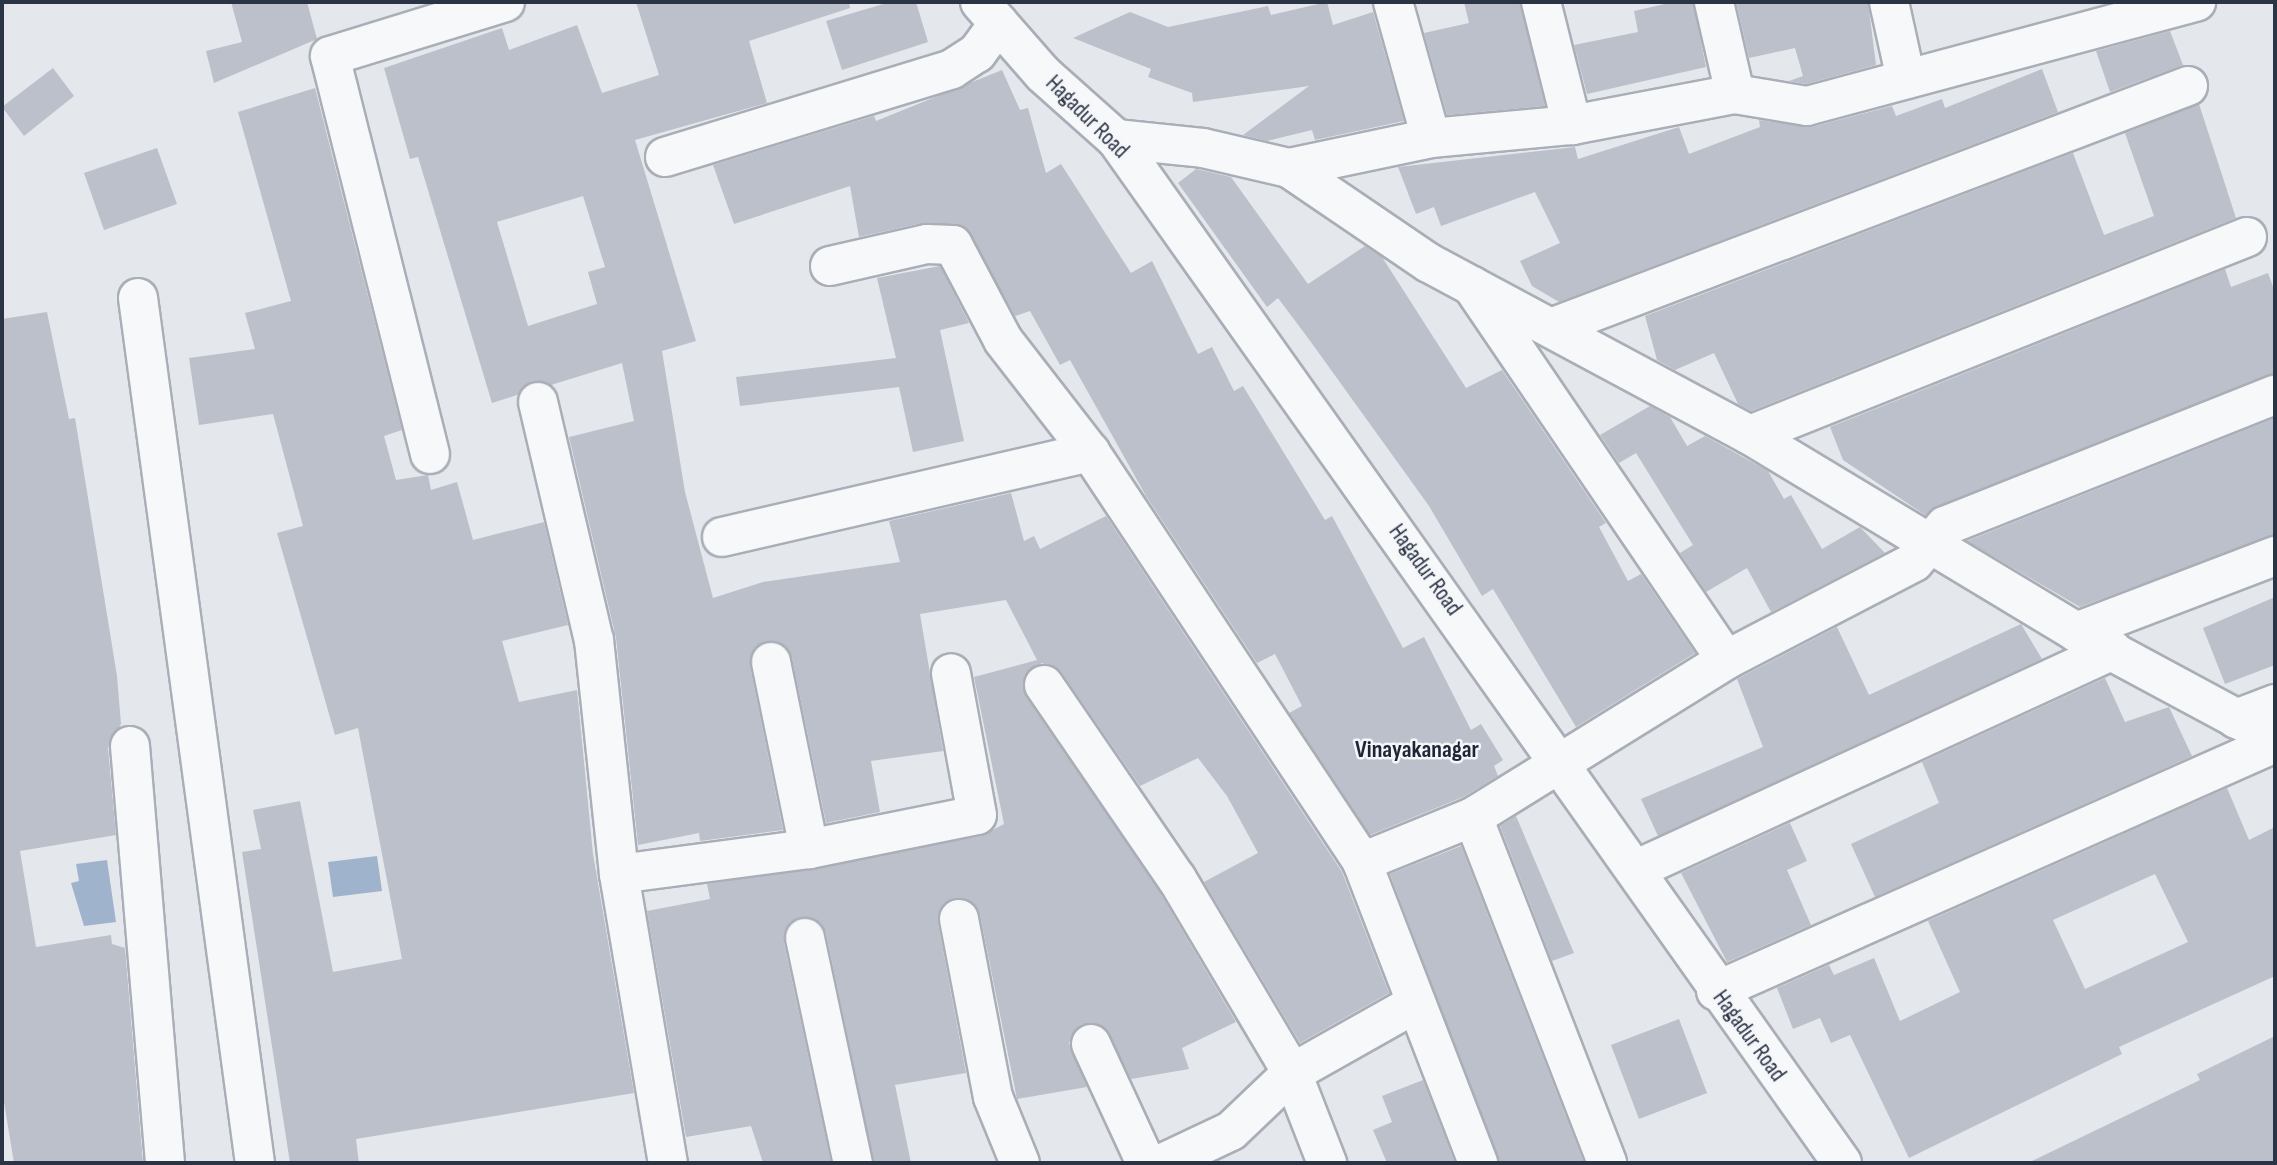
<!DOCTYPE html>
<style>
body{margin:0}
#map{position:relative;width:2277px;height:1165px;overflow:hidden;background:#e4e7ec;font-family:"Sofia Sans Condensed",sans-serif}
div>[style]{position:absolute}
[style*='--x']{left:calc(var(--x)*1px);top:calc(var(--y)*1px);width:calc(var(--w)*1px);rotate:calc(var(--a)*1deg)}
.water>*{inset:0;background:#9fb4cc}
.building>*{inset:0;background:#bbc0ca}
.roads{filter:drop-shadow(2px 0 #a9aeb7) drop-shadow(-2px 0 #a9aeb7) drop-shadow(0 2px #a9aeb7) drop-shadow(0 -2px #a9aeb7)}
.minor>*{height:38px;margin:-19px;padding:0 19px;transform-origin:19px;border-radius:19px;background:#f7f8fa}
span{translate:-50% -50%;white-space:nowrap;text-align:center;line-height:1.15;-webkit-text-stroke:5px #f4f6f9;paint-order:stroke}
.street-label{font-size:23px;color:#2b3445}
.neighbourhood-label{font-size:24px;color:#1d2536;font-weight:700}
.frame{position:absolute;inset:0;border:4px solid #2b3445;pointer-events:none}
</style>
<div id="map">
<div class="water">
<i style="clip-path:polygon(377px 856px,382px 891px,333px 897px,328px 862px)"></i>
<i style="clip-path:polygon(107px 860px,116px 922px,84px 926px,71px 883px,79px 881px,76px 864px)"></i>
</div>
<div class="building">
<i style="clip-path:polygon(231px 2px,307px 2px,317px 39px,214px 83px,206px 51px,242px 42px)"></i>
<i style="clip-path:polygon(evenodd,636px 2px,849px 2px,850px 8px,749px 41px,767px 103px,635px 140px,696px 341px,662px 351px,685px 492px,713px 598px,763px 582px,900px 562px,889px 521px,1011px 493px,1024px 541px,1034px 536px,1040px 549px,1106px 516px,1342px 872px,1389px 993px,1300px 1043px,1204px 882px,1258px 853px,1227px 796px,1198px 758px,1140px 786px,1062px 673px,1042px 663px,1024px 676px,1026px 697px,1159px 891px,1236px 1022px,1182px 1048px,1189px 1069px,1131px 1079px,1104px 1027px,1082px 1024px,1069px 1043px,1087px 1087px,1017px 1099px,980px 915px,967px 899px,954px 898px,939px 911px,938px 923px,966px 1073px,895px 1085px,911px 1163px,874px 1163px,826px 933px,821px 923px,801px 917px,790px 922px,784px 943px,831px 1163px,763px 1163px,751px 1126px,686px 1137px,647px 911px,710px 899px,707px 884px,981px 836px,1004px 824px,974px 677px,1037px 660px,1006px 600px,920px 614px,943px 751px,871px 761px,880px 812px,826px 823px,792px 658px,779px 642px,766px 641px,751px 654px,750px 666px,783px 830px,700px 841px,699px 833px,638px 845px,616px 638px,569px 437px,634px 421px,622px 363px,551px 385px,532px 381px,517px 395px,492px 403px,418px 157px,410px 159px,384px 68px,502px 28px,509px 50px,577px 25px,602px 93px,659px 75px,636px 2px,583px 196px,605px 267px,588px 272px,597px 304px,528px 326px,497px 222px,583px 196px)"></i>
<i style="clip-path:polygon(890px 2px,916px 2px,928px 42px,842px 70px,826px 21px)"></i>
<i style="clip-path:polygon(1327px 2px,1333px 25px,1373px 12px,1404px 121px,1315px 140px,1312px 130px,1267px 141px,1243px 135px,1309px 86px,1193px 102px,1192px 93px,1148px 77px,1151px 69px,1073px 38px,1130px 12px,1168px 27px,1268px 6px,1271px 15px)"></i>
<i style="clip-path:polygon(1464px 2px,1520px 2px,1545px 106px,1447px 115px,1424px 33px,1469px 23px)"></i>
<i style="clip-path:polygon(1674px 2px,1693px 2px,1706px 67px,1587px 94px,1574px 45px,1638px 32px,1634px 11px)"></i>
<i style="clip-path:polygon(1736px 2px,1868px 2px,1876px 65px,1806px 84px,1789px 81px,1803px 76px,1795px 48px,1749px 58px)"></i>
<i style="clip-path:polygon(2170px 31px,2183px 65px,2110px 92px,2096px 51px)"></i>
<i style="clip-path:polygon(53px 68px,74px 96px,24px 136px,2px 107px)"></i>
<i style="clip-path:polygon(2042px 69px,2058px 112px,1559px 302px,1532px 286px,1520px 261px,1560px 243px,1535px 192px,1441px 226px,1434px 207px,1416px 214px,1398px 167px,1575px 147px,1578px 159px,1679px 127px,1689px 154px,1760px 127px,1759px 120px,1812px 127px,1892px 106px,1896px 116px,1942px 99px,1945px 108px)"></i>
<i style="clip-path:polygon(1002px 70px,1020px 110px,1028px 108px,1046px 173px,1061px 164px,1131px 273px,1152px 261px,1198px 354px,1212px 347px,1234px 391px,1243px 386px,1325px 520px,1332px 516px,1403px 648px,1424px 637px,1471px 730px,1481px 724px,1503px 760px,1494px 766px,1498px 776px,1463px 797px,1370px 835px,1289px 713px,1302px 706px,1275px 654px,1257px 663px,1146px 496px,1070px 360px,1060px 365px,1030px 311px,1015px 316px,965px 227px,922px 223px,859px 237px,850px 186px,734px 224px,713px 165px,874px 116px,876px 121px)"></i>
<i style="clip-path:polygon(315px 88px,402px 430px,384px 436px,396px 480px,428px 475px,431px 490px,457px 482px,473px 540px,544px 522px,568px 625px,502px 641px,519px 702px,577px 690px,593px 854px,634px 1093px,356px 1139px,359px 1163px,290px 1163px,242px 852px,261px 849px,253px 810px,300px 801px,333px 972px,402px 959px,358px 728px,335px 735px,277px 533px,303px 526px,273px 414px,199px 425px,189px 358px,255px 349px,245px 313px,291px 301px,238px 112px)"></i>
<i style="clip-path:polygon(2199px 104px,2236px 218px,1751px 411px,1738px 404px,1714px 353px,1675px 370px,1657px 360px,1645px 316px,2073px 153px,2104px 235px,2154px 216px,2125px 133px)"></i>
<i style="clip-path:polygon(157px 148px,177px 204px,104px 230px,84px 173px)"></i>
<i style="clip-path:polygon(1196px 169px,1231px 177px,1308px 284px,1365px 246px,1382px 257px,1466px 388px,1502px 370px,1606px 523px,1599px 527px,1628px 581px,1641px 574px,1695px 653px,1576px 727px,1493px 589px,1482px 596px,1429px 506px,1308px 338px,1278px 298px,1267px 307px,1178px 183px)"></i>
<i style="clip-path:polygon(940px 266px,969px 323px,940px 330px,964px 441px,913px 452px,899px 387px,740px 406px,736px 377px,896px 358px,877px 278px)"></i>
<i style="clip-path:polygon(2225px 269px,2231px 287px,2268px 273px,2275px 292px,2275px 374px,1925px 515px,1843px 460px,1830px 427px)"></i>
<i style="clip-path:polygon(47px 312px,69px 419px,75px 418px,117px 676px,121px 724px,108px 748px,116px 835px,20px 851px,36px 947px,111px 935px,112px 944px,125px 948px,143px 1163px,14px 1163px,2px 1090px,2px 319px)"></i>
<i style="clip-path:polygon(1650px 406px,1670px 417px,1687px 446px,1705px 436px,1768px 471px,1784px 499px,1791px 495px,1822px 549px,1860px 527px,1885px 553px,1771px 612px,1747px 568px,1706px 592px,1680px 553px,1693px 545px,1636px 453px,1619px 463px,1600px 435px)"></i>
<i style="clip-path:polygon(2275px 418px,2275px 535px,2080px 607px,1967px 541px)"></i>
<i style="clip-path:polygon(2275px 597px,2275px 665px,2225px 684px,2203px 628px)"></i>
<i style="clip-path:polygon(2021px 624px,2042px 659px,1658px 836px,1641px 799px,1763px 747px,1737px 679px,1837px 627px,1869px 695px)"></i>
<i style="clip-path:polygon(2105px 678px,2125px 722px,2169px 707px,2192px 756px,1875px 897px,1851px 844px,1939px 803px,1922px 762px)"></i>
<i style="clip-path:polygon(evenodd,2227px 788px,2249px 840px,2275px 827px,2275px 976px,2119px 1047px,2122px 1054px,1909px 1158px,1850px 1035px,1831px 1043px,1820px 1018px,1793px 1029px,1777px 988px,1829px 965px,1834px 975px,1874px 958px,1900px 1021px,1960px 992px,1928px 921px,2227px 788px,2155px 874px,2188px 942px,2085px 989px,2053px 920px,2155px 874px)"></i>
<i style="clip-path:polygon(1516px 816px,1574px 953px,1552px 961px,1500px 826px)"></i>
<i style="clip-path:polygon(1790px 823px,1807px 861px,1787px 870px,1811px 925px,1727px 962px,1681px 873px)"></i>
<i style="clip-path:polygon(1461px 846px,1584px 1163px,1499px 1163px,1390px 874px)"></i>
<i style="clip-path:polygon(1679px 1019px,1707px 1093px,1639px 1119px,1611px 1045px)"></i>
<i style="clip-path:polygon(2275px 1036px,2275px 1163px,2028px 1163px,2200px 1080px,2197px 1074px)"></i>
<i style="clip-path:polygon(1423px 1080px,1455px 1163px,1387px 1163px,1373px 1130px,1392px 1122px,1382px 1096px)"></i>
</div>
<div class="roads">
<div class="minor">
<i style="--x:980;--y:2;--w:96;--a:48.8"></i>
<i style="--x:1043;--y:74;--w:98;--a:41.7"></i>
<i style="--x:1116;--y:139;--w:1255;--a:54.66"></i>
<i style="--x:1393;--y:2;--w:141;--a:74.4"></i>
<i style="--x:1541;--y:2;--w:127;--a:75.9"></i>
<i style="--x:1889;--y:2;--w:79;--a:77.6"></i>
<i style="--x:1735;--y:94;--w:73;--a:9.5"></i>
<i style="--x:1807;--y:106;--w:403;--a:-15"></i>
<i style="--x:1116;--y:139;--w:87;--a:5.9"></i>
<i style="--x:1203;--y:148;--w:88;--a:13.1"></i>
<i style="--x:1289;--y:168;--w:169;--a:34.2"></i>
<i style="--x:1429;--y:263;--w:364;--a:28.2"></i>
<i style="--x:1750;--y:435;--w:381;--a:31.1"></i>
<i style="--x:2076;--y:632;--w:226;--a:28.3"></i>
<i style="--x:665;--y:157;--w:300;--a:-17"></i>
<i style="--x:952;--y:69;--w:30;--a:-33"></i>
<i style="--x:977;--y:53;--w:37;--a:-54"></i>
<i style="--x:1289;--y:168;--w:145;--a:-11.9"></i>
<i style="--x:1431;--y:138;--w:142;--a:-5.3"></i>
<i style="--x:1572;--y:125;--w:166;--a:-10.8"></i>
<i style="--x:1735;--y:94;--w:94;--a:-102.9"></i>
<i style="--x:830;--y:266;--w:99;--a:-12.8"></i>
<i style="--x:927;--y:244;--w:26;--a:2"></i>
<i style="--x:953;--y:245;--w:107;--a:62.2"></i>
<i style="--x:1003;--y:340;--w:142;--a:52.2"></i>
<i style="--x:1090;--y:452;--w:492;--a:56.4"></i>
<i style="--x:1362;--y:862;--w:323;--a:68.9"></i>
<i style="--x:1472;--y:286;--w:452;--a:55.8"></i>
<i style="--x:138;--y:298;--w:873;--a:82.3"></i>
<i style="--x:1556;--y:326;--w:676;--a:-20.79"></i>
<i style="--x:538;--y:402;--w:244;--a:76.8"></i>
<i style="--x:594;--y:640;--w:235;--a:83.9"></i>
<i style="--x:619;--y:874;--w:293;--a:80.4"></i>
<i style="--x:1750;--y:435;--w:535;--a:-21.72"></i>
<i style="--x:430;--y:454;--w:410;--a:-104.1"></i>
<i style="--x:330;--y:56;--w:183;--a:-17.1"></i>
<i style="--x:722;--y:537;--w:378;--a:-13"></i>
<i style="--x:2076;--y:632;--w:213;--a:-20.9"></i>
<i style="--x:771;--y:662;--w:191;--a:78.5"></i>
<i style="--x:1044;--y:685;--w:235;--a:55.6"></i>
<i style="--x:1177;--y:879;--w:226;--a:59.3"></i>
<i style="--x:1292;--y:1073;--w:97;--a:68.7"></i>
<i style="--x:2236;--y:719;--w:42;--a:-21"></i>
<i style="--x:130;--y:746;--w:418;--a:85.2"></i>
<i style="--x:1473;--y:817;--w:371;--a:68.8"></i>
<i style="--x:1362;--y:862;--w:120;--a:-22.1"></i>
<i style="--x:1473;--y:817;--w:298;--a:-31.8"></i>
<i style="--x:1726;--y:660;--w:212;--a:-27.5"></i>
<i style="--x:1914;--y:562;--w:48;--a:-49.3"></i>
<i style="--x:1945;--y:526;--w:355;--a:-21.7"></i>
<i style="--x:1635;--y:870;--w:526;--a:-24.71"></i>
<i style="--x:619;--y:874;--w:192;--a:-7.5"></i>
<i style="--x:809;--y:849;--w:171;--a:-11.4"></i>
<i style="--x:977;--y:815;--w:144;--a:-100.4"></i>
<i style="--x:959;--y:919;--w:181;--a:79.2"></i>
<i style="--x:993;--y:1097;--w:71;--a:67.8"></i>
<i style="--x:805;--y:938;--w:230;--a:78"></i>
<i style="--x:1716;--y:991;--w:612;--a:-23.92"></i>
<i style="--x:1091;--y:1044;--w:131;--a:65.2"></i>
<i style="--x:1163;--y:1163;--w:75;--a:-25.2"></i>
<i style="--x:1231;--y:1131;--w:84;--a:-43.6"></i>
<i style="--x:1292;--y:1073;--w:142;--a:-29.4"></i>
</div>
</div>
<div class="street-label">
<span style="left:1087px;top:117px;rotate:45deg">Hagadur Road</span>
<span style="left:1425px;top:570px;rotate:54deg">Hagadur Road</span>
<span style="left:1749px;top:1036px;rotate:54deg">Hagadur Road</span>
</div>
<div class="neighbourhood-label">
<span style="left:1417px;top:750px">Vinayakanagar</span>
</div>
<div class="frame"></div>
</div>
